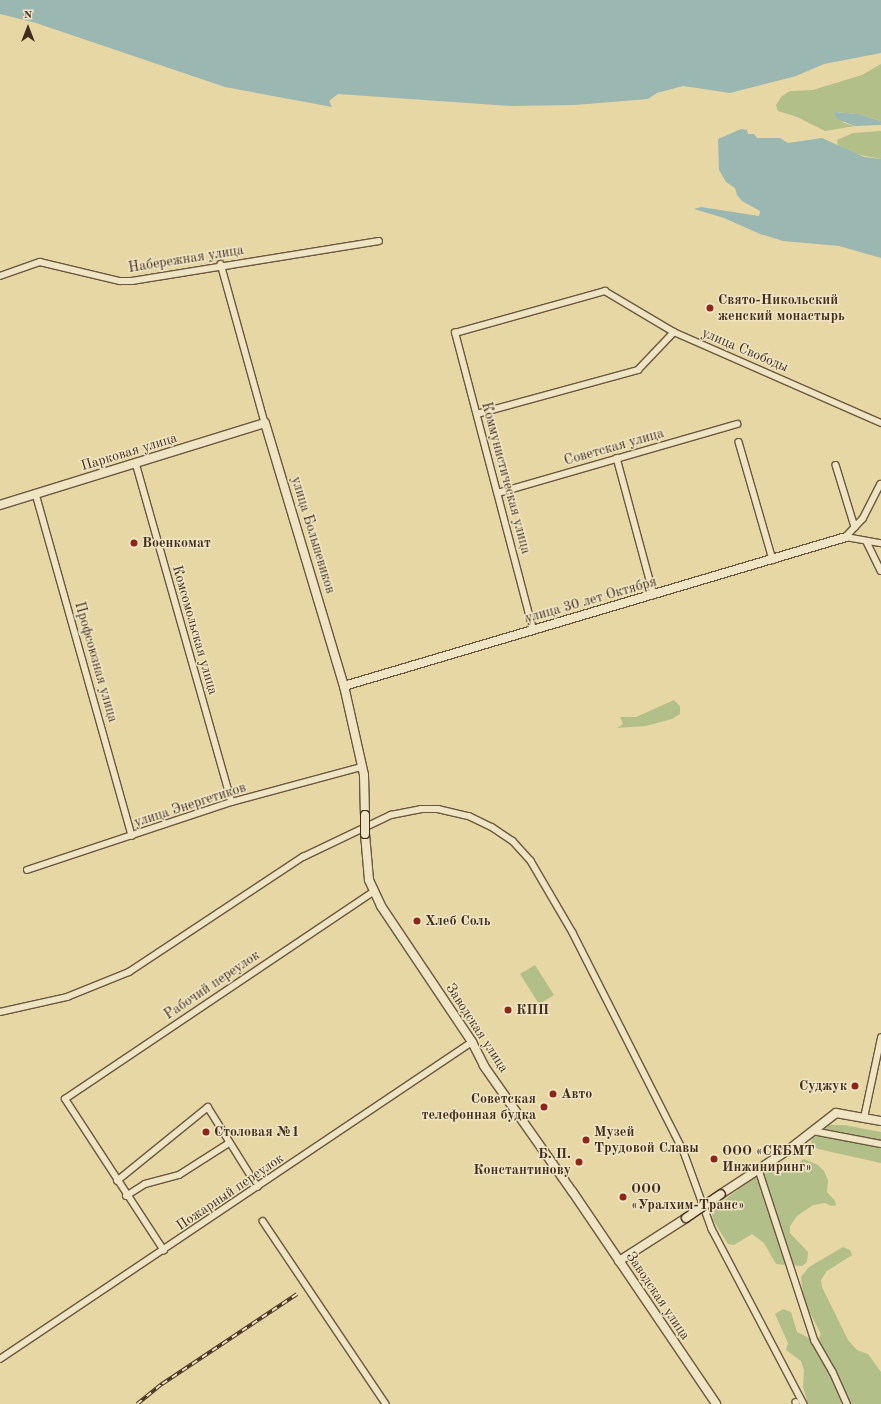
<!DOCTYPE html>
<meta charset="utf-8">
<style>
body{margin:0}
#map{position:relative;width:881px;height:1404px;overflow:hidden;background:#e7d7a5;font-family:"Old Standard TT",serif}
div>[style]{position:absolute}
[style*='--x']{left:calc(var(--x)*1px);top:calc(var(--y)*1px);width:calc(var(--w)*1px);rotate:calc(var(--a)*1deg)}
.green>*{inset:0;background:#b2bf88}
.water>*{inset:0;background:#9bb7b2}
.roads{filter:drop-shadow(1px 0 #6b573e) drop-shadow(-1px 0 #6b573e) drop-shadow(0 1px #6b573e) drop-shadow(0 -1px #6b573e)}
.street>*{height:5.5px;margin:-2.75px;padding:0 2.75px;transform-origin:2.75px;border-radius:2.75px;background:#efe5c4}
.secondary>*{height:8px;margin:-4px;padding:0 4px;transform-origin:4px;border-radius:4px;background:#efe5c4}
.rail>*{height:3.5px;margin-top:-1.75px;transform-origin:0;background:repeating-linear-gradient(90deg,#efe5c4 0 6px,#422c1c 0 12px);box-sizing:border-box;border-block:1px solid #422c1c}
.bridges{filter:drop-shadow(1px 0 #422c1c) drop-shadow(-1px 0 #422c1c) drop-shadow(0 1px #422c1c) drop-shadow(0 -1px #422c1c)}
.secondary-bridge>*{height:8px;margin:-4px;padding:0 4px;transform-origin:4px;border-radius:4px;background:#efe5c4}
.dots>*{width:11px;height:11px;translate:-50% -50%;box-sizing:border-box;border:2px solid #efe5c4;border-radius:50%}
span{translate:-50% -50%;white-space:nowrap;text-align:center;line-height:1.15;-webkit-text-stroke:3px #efe5c4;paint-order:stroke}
.street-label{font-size:14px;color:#422c1c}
.poi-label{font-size:14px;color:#422c1c;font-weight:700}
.left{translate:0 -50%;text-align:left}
.right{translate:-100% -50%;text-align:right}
.north{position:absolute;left:8px;top:8px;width:40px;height:40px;-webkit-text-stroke:3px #efe5c4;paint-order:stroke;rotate:0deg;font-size:11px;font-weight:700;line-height:16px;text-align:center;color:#422c1c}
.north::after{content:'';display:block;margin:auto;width:14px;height:18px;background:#422c1c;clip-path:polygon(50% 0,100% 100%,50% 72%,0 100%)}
</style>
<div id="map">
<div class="green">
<i style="clip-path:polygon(881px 64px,881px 121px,858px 114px,834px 112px,844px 123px,855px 126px,825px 131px,797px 117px,778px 111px,776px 105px,782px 96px,790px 91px,813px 90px,862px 75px)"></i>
<i style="clip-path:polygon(881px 131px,881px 159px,855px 154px,838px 146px,837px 140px,853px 133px)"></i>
<i style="clip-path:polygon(674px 700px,680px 706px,680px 714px,672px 719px,646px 726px,617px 728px,623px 724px,620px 717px,636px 717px)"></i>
<i style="clip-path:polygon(535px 965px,554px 995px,539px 1004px,520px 974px)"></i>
<i style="clip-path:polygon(830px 1125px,844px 1125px,881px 1132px,881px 1163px,818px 1149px,811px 1144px,812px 1138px)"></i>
<i style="clip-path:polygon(804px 1159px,818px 1165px,824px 1171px,828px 1180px,827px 1192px,835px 1201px,836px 1205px,831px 1206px,825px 1203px,813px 1205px,797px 1216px,790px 1226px,790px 1233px,808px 1252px,807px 1262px,802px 1266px,776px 1264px,764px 1243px,752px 1234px,734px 1245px,728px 1244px,713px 1220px,712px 1213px,715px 1207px,764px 1170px,789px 1169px)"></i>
<i style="clip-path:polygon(843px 1247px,850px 1250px,852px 1255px,827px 1271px,821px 1280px,822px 1287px,848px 1340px,857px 1350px,868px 1354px,881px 1372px,881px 1404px,851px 1404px,847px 1400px,839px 1404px,808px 1404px,803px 1387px,804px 1370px,801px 1361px,786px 1350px,788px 1343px,775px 1314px,783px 1309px,791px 1312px,797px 1332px,817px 1342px,821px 1334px,804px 1301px,801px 1277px,809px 1267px)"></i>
</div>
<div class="water">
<i style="clip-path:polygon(0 0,881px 0,881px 53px,824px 64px,796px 76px,730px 93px,683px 86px,657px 93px,648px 99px,575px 105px,511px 106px,338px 94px,329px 101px,332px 107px,225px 87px,36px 23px,0 14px)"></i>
<i style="clip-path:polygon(834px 112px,858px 114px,881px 121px,881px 125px,855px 126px,837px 119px)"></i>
<i style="clip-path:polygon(741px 129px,747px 130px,748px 134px,754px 134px,757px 138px,780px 138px,788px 143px,822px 138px,864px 157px,881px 159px,881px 258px,839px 246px,783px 241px,760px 234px,724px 218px,694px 209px,701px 207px,759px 216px,760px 211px,742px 201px,737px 195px,735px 188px,726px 182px,719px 170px,718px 139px)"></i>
</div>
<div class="roads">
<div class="street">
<i style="--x:221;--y:264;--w:165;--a:74.5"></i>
<i style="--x:0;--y:276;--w:42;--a:-19.3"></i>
<i style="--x:40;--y:262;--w:82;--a:13.4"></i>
<i style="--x:120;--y:281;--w:12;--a:0"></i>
<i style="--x:132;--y:281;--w:250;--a:-9.2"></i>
<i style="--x:477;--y:414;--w:167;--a:-15.3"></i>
<i style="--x:638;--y:370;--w:52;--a:-46.5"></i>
<i style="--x:739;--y:442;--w:123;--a:73.9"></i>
<i style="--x:617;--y:458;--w:142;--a:74.9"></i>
<i style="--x:136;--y:463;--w:352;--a:74.2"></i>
<i style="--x:836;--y:465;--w:65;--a:73"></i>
<i style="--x:881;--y:484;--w:39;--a:117"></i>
<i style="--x:863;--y:519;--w:25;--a:133"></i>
<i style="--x:846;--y:537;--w:36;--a:10"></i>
<i style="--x:498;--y:493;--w:249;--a:-16.1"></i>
<i style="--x:36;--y:494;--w:355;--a:74.3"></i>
<i style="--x:867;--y:542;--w:32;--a:64"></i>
<i style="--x:533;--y:630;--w:307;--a:-104.7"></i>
<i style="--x:455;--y:333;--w:156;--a:-15.6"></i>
<i style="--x:605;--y:291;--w:80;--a:30.7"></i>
<i style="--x:674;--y:332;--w:226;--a:23.7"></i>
<i style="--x:27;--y:870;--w:216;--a:-18.4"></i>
<i style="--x:232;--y:802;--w:135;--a:-15.1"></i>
<i style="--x:0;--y:1012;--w:69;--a:-12.6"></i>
<i style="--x:67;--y:997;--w:67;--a:-22"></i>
<i style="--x:129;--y:972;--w:209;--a:-33.5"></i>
<i style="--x:303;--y:857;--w:98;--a:-25.5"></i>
<i style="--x:391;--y:815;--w:31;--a:-11"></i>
<i style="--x:421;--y:809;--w:17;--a:0"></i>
<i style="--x:438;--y:809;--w:32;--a:13"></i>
<i style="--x:469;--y:816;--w:25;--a:26"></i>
<i style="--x:492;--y:827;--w:25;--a:34"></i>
<i style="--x:513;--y:841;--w:27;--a:48"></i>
<i style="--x:531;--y:861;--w:83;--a:59.7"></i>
<i style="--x:573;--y:933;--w:246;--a:63.1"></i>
<i style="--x:684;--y:1152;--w:82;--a:70"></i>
<i style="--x:712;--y:1229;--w:198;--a:62.3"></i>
<i style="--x:864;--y:1118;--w:82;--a:-78"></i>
<i style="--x:813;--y:1131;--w:69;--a:10.8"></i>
<i style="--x:759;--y:1170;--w:180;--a:71.9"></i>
<i style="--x:815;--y:1341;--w:36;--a:60"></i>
<i style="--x:833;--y:1372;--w:35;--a:66"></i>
<i style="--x:117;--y:1181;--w:117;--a:-39.1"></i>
<i style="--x:208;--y:1107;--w:94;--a:58"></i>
<i style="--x:126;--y:1196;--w:22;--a:-32"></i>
<i style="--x:145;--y:1184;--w:35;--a:-15"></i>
<i style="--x:179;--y:1175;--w:59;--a:-32.6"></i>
<i style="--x:263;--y:1221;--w:220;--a:56.1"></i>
<i style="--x:164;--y:1251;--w:181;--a:-123.1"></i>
<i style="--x:65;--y:1099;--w:371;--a:-33.9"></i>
<i style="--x:0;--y:1359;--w:569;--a:-33.89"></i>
<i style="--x:796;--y:1402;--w:2;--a:63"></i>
</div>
<div class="secondary">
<i style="--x:0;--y:505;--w:277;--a:-17.2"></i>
<i style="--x:265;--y:423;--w:275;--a:73.3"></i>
<i style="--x:344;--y:686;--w:91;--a:77.3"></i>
<i style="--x:364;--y:775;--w:40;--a:88.6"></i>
<i style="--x:344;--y:686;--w:524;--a:-16.53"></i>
<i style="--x:365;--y:834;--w:46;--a:85"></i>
<i style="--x:369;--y:880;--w:29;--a:65"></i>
<i style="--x:381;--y:906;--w:164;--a:56.2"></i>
<i style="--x:472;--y:1042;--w:27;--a:63"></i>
<i style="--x:484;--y:1066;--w:153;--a:54.9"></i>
<i style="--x:572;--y:1191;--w:257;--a:55.9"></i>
<i style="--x:721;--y:1194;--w:84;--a:-33.3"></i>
<i style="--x:791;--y:1148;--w:57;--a:-37.9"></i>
<i style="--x:836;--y:1113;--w:46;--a:10.1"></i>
<i style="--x:619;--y:1261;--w:80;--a:-32.7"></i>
</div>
</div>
<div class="rail">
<i style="--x:137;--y:1404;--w:32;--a:-39"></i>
<i style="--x:162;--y:1384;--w:162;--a:-33.7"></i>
</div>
<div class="bridges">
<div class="secondary-bridge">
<i style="--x:365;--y:834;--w:19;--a:-90"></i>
<i style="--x:686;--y:1218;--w:42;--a:-34.4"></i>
</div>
</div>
<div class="dots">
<i style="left:710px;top:308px;background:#8f2418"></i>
<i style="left:134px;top:543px;background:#8f2418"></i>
<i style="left:417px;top:921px;background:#8f2418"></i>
<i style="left:508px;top:1010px;background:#8f2418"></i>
<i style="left:855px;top:1086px;background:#8f2418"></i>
<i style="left:553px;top:1094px;background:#8f2418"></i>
<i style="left:544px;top:1107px;background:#8f2418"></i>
<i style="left:206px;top:1132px;background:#8f2418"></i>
<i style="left:586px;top:1140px;background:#8f2418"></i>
<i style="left:714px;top:1159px;background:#8f2418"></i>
<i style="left:579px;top:1162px;background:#8f2418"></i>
<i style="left:623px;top:1197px;background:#8f2418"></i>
</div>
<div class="street-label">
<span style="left:186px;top:259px;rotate:-9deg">Набережная улица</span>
<span style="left:745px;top:350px;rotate:23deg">улица Свободы</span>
<span style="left:614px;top:447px;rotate:-16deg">Советская улица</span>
<span style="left:129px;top:452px;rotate:-17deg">Парковая улица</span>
<span style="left:506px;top:478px;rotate:75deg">Коммунистическая улица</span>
<span style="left:313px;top:535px;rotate:73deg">улица Большевиков</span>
<span style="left:591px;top:600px;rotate:-16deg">улица 30 лет Октября</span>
<span style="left:195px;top:630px;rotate:74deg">Комсомольская улица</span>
<span style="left:96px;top:662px;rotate:74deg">Профсоюзная улица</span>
<span style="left:190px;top:805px;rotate:-18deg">улица Энергетиков</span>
<span style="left:212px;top:985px;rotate:-34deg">Рабочий переулок</span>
<span style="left:477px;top:1028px;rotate:57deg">Заводская улица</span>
<span style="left:230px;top:1192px;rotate:-34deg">Пожарный переулок</span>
<span style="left:658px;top:1296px;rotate:56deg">Заводская улица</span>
</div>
<div class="poi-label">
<span class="left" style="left:718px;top:308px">Свято-Никольский<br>женский монастырь</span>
<span class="left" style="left:142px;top:543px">Военкомат</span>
<span class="left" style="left:425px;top:921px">Хлеб Соль</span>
<span class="left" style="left:516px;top:1010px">КПП</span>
<span class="right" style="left:847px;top:1086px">Суджук</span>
<span class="left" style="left:561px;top:1094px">Авто</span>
<span class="right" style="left:536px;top:1107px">Советская<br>телефонная будка</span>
<span class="left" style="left:214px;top:1132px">Столовая №1</span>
<span class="left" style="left:594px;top:1140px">Музей<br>Трудовой Славы</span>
<span class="left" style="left:722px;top:1159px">ООО «СКБМТ<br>Инжиниринг»</span>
<span class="right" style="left:571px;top:1162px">Б. П.<br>Константинову</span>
<span class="left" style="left:631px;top:1197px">ООО<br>«Уралхим-Транс»</span>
</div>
<div class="north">N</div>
</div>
